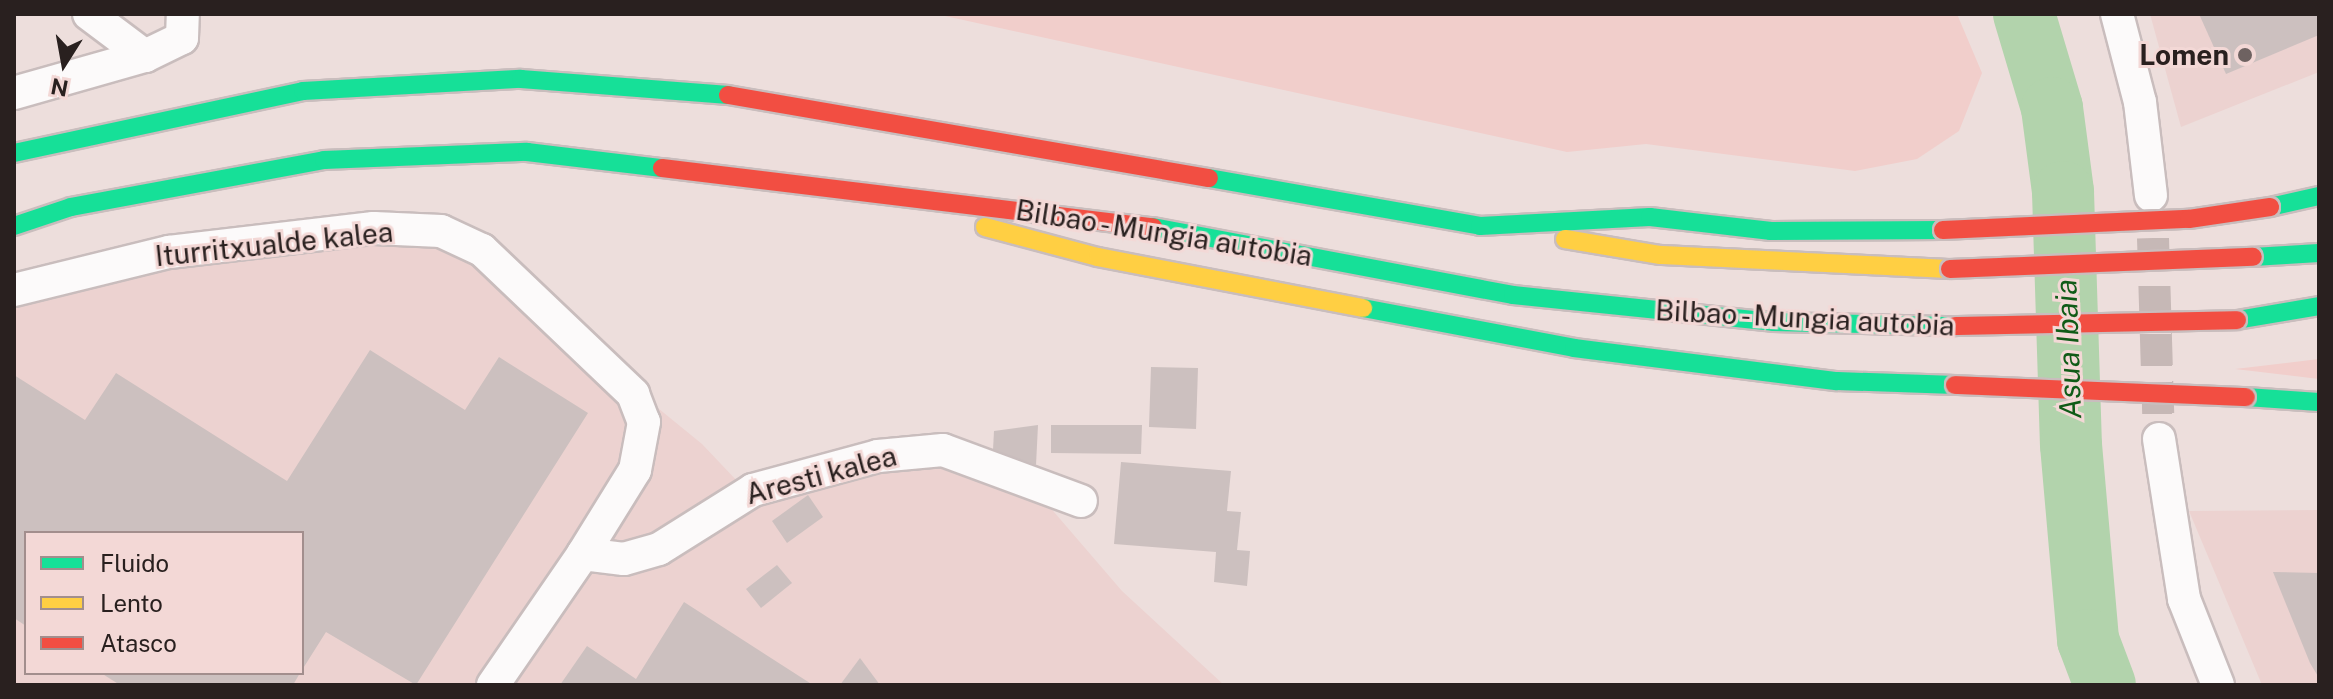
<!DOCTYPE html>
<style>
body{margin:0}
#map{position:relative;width:2333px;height:699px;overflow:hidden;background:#eddedc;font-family:"Public Sans",sans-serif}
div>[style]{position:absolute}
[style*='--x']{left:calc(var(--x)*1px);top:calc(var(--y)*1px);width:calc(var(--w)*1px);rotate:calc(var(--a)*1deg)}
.built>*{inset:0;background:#ecd2d0}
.green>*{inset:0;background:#f1cecb}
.river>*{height:62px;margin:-31px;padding:0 31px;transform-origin:31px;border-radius:31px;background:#b2d3ac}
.building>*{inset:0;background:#ccc0bf}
.street-tunnel>*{height:32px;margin-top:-16px;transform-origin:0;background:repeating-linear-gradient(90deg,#c6b8b6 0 32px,transparent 0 48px)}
.roads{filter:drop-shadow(2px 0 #c9bdbd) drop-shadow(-2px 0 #c9bdbd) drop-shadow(0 2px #c9bdbd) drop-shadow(0 -2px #c9bdbd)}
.street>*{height:32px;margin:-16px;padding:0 16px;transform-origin:16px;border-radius:16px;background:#fcfafa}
.fast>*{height:18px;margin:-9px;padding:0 9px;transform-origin:9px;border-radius:9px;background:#16e098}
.slow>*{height:18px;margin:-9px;padding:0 9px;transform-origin:9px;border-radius:9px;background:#ffcf43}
.jam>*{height:18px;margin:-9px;padding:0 9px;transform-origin:9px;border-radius:9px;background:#f24e42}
.bridges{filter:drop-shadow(2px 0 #c9bdbd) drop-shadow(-2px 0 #c9bdbd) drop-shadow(0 2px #c9bdbd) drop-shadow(0 -2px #c9bdbd)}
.jam-bridge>*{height:18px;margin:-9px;padding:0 9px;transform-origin:9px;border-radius:9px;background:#f24e42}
.dots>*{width:22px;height:22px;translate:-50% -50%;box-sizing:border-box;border:4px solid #f3d8d6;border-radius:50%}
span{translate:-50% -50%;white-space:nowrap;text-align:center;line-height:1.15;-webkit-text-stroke:6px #f3d8d6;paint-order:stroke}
.poi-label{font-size:28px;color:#29201f;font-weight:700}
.right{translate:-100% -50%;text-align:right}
.street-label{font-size:28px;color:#29201f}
.water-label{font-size:30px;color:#105b17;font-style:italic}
.frame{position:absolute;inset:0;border:16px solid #29201f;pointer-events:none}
.legend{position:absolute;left:24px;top:531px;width:280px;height:144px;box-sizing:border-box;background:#f3d8d6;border:2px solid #a28e8d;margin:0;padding:10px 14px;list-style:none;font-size:24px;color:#29201f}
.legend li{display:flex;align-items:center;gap:16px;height:40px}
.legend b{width:40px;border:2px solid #a28e8d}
.north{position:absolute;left:24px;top:24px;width:80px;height:80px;-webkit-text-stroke:6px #f3d8d6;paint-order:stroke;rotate:191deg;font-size:22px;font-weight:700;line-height:32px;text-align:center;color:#29201f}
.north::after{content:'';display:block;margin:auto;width:28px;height:36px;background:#29201f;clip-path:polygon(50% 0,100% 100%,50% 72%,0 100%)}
</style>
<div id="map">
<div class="built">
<i style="clip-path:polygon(2150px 14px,2319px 14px,2319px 72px,2181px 127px)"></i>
<i style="clip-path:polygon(evenodd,441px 231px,702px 444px,758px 503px,914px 461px,966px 470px,1048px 505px,1122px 591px,1224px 685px,14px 685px,14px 290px,441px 231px,26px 533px,302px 533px,302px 673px,26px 673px,26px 533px)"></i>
<i style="clip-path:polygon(2319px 510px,2319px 685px,2262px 685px,2189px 511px)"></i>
</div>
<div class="green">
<i style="clip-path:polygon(936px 14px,1957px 14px,1982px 73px,1959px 131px,1917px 159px,1855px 171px,1646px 144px,1567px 152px)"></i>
<i style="clip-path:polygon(2319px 359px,2319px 379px,2235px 369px)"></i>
</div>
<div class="river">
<i style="--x:2024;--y:14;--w:98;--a:73.4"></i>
<i style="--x:2052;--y:108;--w:85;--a:82.5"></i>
<i style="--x:2063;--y:192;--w:253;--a:88.2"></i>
<i style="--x:2071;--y:445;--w:196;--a:85"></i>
<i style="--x:2088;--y:640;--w:48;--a:69.3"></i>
</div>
<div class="building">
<i style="clip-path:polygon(2199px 14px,2319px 14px,2319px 35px,2226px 74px)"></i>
<i style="clip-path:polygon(370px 350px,465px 410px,499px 357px,588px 413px,416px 685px,326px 632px,302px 670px,302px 533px,26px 533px,26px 626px,14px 618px,14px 375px,85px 420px,116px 373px,287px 481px)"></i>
<i style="clip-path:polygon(1151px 367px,1198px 368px,1196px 429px,1149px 427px)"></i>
<i style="clip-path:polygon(1038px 425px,1036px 465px,993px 450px,994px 431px)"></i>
<i style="clip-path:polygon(1051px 425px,1142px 425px,1141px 454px,1051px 453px)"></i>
<i style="clip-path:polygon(1121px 462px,1231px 471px,1227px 511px,1241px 512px,1237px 550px,1250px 551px,1247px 586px,1214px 582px,1216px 552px,1114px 544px)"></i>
<i style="clip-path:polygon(808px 495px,823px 517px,787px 543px,772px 521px)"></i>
<i style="clip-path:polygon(777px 565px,792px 583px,761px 608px,746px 589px)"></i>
<i style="clip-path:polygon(2273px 572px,2319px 573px,2319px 678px,2310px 663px)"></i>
<i style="clip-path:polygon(684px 602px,813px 685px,560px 685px,587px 646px,636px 679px)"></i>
<i style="clip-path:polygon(860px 658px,880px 685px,840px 685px)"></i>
<i style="clip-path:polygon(101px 673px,300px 673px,293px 685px,120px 685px)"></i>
</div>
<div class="street-tunnel">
<i style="--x:2153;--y:238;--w:201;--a:88.3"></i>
</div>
<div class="roads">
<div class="street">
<i style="--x:89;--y:14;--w:70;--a:36.9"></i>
<i style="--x:2117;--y:14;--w:91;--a:75.4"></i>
<i style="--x:2140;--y:102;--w:94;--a:83.3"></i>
<i style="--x:14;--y:93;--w:136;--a:-15.8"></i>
<i style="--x:145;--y:56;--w:41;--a:-25.9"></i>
<i style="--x:182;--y:38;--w:24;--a:-88"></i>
<i style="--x:14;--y:290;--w:160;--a:-13.8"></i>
<i style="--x:169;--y:252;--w:206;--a:-6.7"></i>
<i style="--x:374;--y:228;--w:67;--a:2.6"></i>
<i style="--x:441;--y:231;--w:45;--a:24.9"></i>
<i style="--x:482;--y:250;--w:209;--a:43.6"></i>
<i style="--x:633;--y:394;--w:30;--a:69"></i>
<i style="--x:644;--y:422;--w:49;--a:100.6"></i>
<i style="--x:635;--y:470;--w:99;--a:121.8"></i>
<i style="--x:2159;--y:439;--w:162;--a:81.1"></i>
<i style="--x:2184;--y:599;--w:92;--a:68.4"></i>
<i style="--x:493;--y:685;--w:159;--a:-55.5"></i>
<i style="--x:583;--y:554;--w:41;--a:7"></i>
<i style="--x:624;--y:559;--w:36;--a:-16"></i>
<i style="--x:659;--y:549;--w:111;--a:-32.1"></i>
<i style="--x:753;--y:490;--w:130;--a:-15.2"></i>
<i style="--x:878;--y:456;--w:65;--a:-5.3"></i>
<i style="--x:943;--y:450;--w:147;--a:20.3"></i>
</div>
<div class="fast">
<i style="--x:14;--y:153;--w:296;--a:-12.1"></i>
<i style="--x:303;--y:91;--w:218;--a:-3.2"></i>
<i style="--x:521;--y:79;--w:208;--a:4.4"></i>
<i style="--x:1209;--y:178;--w:275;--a:10"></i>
<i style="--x:1480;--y:226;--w:170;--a:-3"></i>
<i style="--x:1650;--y:217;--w:122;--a:6.6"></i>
<i style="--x:1771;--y:231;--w:172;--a:-0.3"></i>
<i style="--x:2270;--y:207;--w:50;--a:-12.7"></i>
<i style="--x:14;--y:226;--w:60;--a:-18.4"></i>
<i style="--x:71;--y:207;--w:257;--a:-10.5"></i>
<i style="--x:324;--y:160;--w:203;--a:-2.3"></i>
<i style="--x:527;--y:152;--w:136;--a:6.8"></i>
<i style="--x:1153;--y:227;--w:366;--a:10.7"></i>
<i style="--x:1513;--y:295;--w:261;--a:5.9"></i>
<i style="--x:1773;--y:322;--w:182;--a:1.3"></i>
<i style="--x:2253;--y:257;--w:66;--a:-3.5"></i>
<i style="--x:1363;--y:308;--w:215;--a:10.7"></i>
<i style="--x:1574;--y:348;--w:265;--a:7.2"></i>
<i style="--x:1837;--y:381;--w:118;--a:1.9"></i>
<i style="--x:2237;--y:320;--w:83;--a:-9.7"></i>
<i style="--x:2246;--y:397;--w:73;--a:3.9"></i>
</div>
<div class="slow">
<i style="--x:985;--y:227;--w:117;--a:14.9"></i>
<i style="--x:1098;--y:257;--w:270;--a:10.9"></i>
<i style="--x:1565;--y:239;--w:97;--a:9.5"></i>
<i style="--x:1661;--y:255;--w:289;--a:2.8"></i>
</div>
<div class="jam">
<i style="--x:728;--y:95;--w:488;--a:9.8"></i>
<i style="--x:662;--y:168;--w:495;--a:6.9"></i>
</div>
</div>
<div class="bridges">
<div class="jam-bridge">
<i style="--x:1943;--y:230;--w:246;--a:-2.6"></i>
<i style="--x:2189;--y:219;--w:82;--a:-8.4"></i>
<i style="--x:1950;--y:269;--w:303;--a:-2.3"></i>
<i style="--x:1955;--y:326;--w:282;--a:-1.2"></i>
<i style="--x:1955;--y:385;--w:291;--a:2.4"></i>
</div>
</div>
<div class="dots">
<i style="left:2245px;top:55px;background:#6e6261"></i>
</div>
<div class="poi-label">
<span class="right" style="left:2229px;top:55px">Lomen</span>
</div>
<div class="street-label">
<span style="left:1164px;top:233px;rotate:9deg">Bilbao - Mungia autobia</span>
<span style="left:274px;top:244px;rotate:-6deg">Iturritxualde kalea</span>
<span style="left:1805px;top:318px;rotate:3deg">Bilbao - Mungia autobia</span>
<span style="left:821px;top:475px;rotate:-15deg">Aresti kalea</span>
</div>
<div class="water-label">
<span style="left:2068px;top:349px;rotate:-92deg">Asua Ibaia</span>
</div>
<div class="frame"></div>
<ul class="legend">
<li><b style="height:10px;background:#16e098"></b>Fluido</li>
<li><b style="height:10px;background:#ffcf43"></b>Lento</li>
<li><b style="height:10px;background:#f24e42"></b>Atasco</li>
</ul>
<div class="north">N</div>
</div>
